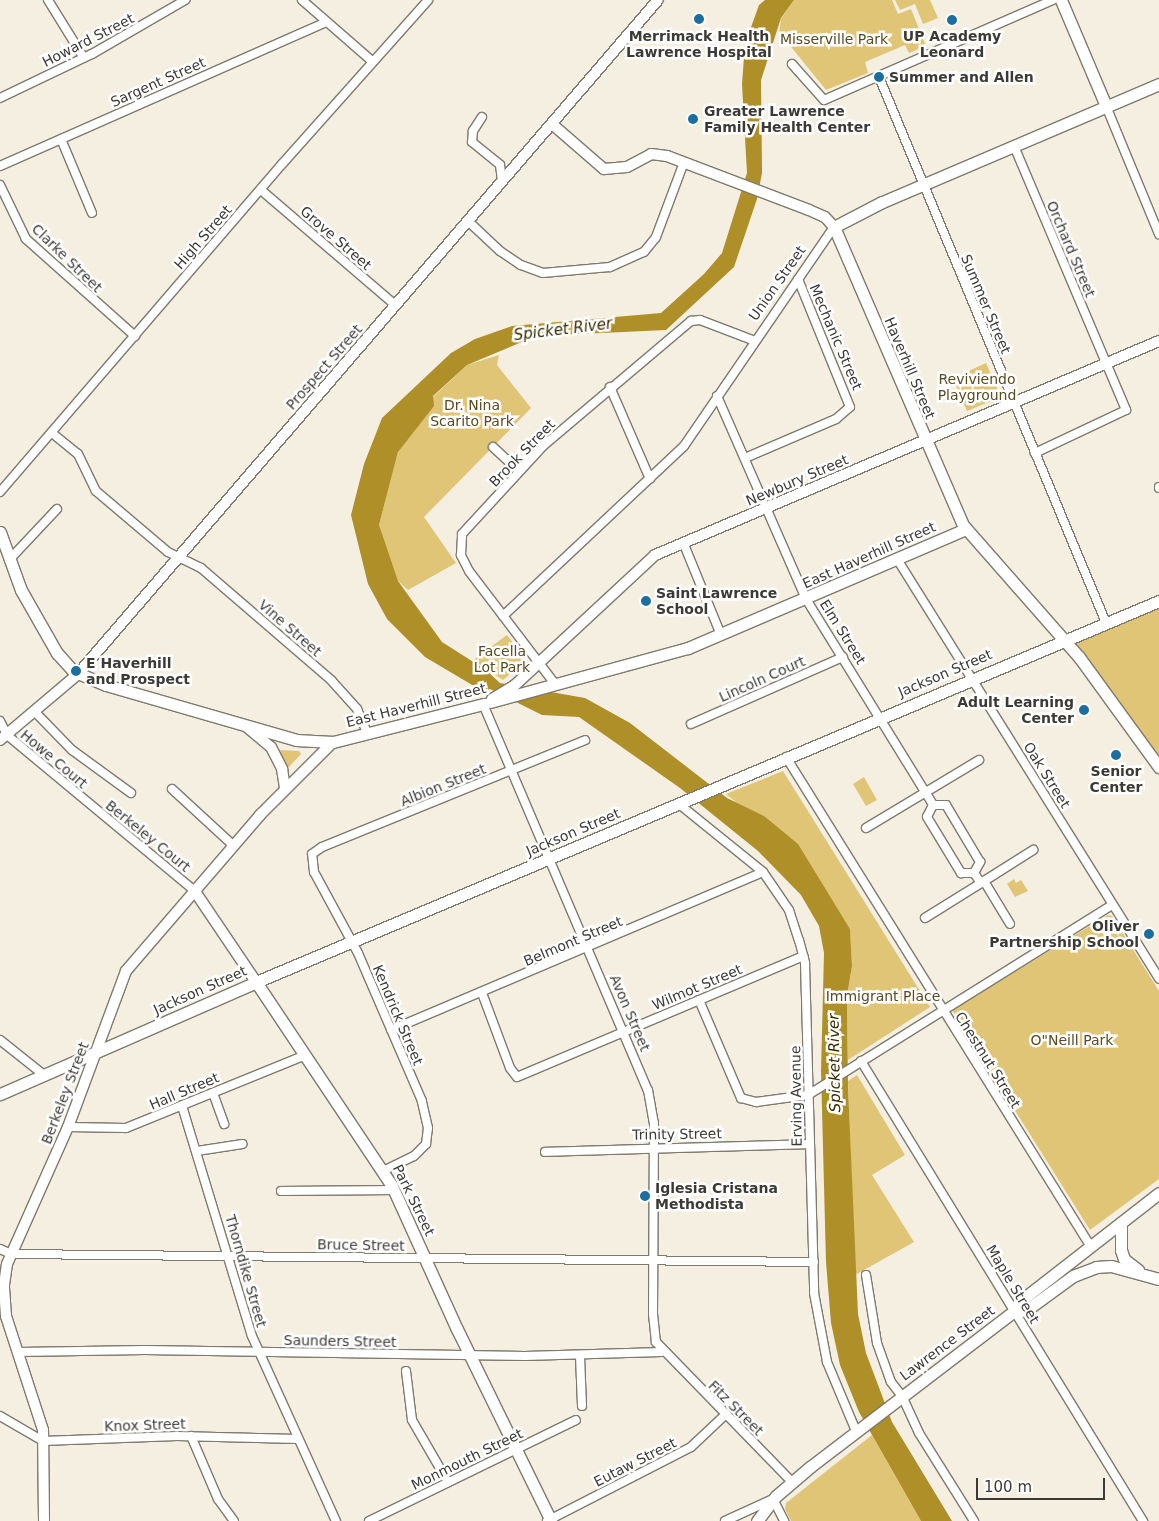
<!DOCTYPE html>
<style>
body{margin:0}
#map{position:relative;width:1159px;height:1521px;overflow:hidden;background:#f4efe1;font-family:"DejaVu Sans",sans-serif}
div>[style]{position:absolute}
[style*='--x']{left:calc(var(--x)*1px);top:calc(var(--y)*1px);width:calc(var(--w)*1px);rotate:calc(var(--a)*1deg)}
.green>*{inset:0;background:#e0c577}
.water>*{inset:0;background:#af8f28}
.roads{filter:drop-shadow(1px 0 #7e7a6d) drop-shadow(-1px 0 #7e7a6d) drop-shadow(0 1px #7e7a6d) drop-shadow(0 -1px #7e7a6d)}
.minor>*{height:8px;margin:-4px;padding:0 4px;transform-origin:4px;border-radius:4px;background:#fff}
.tertiary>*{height:10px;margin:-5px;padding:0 5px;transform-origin:5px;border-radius:5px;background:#fff}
.secondary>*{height:11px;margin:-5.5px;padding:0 5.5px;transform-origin:5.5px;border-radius:5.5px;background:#fff}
.dots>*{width:14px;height:14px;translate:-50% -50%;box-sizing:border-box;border:2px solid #fff;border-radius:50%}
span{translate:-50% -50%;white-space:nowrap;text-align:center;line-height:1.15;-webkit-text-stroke:5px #fff;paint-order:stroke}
.poi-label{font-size:14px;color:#3c3a35;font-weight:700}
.left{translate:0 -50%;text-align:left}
.right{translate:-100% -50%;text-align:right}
.park-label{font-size:14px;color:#584a21}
.street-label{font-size:14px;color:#3c3a35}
.water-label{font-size:15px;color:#382b00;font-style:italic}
.scale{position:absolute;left:976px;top:1478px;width:129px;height:22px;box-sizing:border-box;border:2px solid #3c3a35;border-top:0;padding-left:6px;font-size:15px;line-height:18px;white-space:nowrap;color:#3c3a35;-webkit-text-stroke:4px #fff;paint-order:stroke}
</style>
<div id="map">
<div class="green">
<i style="clip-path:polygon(794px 0,892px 0,898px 14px,911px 9px,926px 46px,909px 53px,905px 45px,865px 62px,868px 73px,826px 90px,779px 32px,781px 19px)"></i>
<i style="clip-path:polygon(895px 0,930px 0,938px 18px,923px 24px,915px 4px,900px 10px)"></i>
<i style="clip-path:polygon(499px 355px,497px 365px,531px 408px,424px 517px,456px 563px,408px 590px,398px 581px,387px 557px,379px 525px,398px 452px,433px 397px,467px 365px)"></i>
<i style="clip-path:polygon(986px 363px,1001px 397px,967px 411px,953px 378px)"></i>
<i style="clip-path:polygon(1159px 604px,1159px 756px,1073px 639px)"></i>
<i style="clip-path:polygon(507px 635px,526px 660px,503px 680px,473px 660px)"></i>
<i style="clip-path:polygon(280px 750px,299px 751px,301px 754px,287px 769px)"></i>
<i style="clip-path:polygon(783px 771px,930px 1007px,848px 1060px,847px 996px,852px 966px,850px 929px,809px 864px,764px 816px,743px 808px,726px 794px)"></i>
<i style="clip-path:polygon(864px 777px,877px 800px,866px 806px,853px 784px)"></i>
<i style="clip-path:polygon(1014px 879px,1016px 883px,1021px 880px,1028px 891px,1015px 897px,1007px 884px)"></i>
<i style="clip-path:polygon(1108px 915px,1112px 916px,1159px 991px,1159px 1179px,1090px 1230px,952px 1010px)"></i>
<i style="clip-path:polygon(857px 1075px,905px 1155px,872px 1175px,914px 1242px,855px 1275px,848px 1081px)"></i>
<i style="clip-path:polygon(872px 1435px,921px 1521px,791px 1521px,785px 1509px,786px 1503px)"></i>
</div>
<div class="water">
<i style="clip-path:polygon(765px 0,794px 0,781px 18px,761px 80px,762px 173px,757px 199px,734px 267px,666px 330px,536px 336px,467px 365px,433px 396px,434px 406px,398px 452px,379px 525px,398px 581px,442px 642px,486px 670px,500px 683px,585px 698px,630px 723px,727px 798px,764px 816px,798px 844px,850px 929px,852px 966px,847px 996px,848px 1087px,858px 1314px,866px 1353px,892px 1422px,952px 1521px,921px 1521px,859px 1412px,840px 1365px,831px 1323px,826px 1262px,821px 1071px,824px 953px,819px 926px,801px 895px,758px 851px,680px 788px,579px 717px,542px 715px,490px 689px,484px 692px,425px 657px,387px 619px,368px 584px,351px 515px,364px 464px,382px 418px,451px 353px,475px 339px,512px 326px,661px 313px,704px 274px,722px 253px,747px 173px,742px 84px,745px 44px,759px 5px)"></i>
</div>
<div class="roads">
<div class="minor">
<i style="--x:48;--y:0;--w:68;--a:58.2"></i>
<i style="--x:302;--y:0;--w:93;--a:41.1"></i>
<i style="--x:792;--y:64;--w:48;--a:48.4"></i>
<i style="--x:824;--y:100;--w:250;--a:-23.6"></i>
<i style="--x:879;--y:77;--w:591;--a:67.42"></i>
<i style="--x:0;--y:98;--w:102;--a:-25.6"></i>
<i style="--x:92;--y:54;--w:108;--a:-30.1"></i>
<i style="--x:1106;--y:106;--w:139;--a:67.5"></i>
<i style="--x:482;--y:117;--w:17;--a:123"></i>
<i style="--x:473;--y:131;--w:11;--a:95"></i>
<i style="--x:472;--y:142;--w:36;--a:39"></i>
<i style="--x:500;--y:165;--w:17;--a:83"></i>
<i style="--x:61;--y:139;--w:80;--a:67.3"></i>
<i style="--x:1014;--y:146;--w:287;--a:67"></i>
<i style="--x:1126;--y:410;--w:101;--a:154.7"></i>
<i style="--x:0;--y:166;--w:357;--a:-23.8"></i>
<i style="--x:0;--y:185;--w:60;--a:64.3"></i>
<i style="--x:26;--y:239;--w:146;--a:41.7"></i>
<i style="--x:261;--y:190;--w:177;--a:40.6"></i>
<i style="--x:468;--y:221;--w:44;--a:43.2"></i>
<i style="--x:500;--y:251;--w:25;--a:34"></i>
<i style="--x:521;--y:265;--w:23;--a:20"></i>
<i style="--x:543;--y:273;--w:67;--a:-5.1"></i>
<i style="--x:610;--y:267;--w:37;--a:-24"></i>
<i style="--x:644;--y:252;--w:19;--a:-51"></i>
<i style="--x:656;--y:237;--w:80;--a:-69.5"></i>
<i style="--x:610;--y:387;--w:100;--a:66.5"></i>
<i style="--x:717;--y:396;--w:222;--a:66.3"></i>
<i style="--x:806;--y:599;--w:242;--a:58.3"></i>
<i style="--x:933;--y:805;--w:13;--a:117"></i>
<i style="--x:927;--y:817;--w:66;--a:58.7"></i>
<i style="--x:961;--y:873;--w:13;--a:0"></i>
<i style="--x:974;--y:873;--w:13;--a:-61"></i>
<i style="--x:980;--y:862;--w:66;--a:-120.8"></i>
<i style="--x:946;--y:805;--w:13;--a:180"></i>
<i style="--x:52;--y:433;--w:33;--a:39"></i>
<i style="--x:78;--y:454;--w:41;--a:64.1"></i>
<i style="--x:96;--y:491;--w:94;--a:40.3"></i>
<i style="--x:168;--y:552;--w:37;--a:26"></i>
<i style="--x:201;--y:568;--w:172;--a:40.7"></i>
<i style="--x:331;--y:680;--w:39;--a:48"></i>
<i style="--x:357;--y:709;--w:26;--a:67"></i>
<i style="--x:493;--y:447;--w:35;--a:43"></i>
<i style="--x:745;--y:458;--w:99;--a:-23.2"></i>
<i style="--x:836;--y:419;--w:18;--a:-41"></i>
<i style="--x:850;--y:407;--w:138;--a:-112.1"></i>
<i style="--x:1159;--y:487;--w:1;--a:90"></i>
<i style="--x:0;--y:492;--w:434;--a:-49.3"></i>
<i style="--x:283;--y:163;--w:218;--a:-48.3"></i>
<i style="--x:683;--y:542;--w:100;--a:67.8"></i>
<i style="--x:897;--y:559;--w:495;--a:58"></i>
<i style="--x:9;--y:560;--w:70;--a:-46.7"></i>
<i style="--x:503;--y:616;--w:248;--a:-43.2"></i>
<i style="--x:684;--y:446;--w:265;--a:-55.6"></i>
<i style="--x:555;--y:684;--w:142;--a:-127.3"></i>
<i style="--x:469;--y:571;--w:18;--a:-117"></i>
<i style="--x:461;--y:555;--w:21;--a:-87"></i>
<i style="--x:462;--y:534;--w:120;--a:-47.4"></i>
<i style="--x:543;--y:446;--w:194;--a:-40.2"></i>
<i style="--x:691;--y:321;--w:9;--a:-6"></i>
<i style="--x:700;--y:320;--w:59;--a:20.9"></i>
<i style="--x:487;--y:703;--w:4;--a:166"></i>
<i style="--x:483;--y:704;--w:420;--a:66.9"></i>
<i style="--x:648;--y:1090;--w:34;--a:80"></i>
<i style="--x:654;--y:1123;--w:191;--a:90.3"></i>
<i style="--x:653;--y:1314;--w:28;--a:84"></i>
<i style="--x:656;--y:1342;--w:195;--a:45.8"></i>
<i style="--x:35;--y:712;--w:53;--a:45.8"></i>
<i style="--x:72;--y:750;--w:73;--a:36.1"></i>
<i style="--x:0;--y:721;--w:16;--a:63"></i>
<i style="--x:7;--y:735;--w:243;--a:39.7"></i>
<i style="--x:691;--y:724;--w:166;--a:-23.8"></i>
<i style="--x:786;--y:757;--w:577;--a:58.1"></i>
<i style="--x:172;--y:789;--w:83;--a:42.6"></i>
<i style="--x:679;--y:804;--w:108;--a:39"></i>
<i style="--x:763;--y:872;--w:46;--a:55.6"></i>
<i style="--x:789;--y:910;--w:32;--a:72"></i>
<i style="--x:799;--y:940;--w:24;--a:75"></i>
<i style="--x:805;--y:963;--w:330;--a:88.4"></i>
<i style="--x:814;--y:1293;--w:70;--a:79.3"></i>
<i style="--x:827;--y:1362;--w:75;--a:67.2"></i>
<i style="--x:866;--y:828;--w:132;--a:-31"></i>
<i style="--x:984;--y:881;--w:50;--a:58.8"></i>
<i style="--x:981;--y:883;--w:62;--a:-32.4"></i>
<i style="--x:925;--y:918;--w:66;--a:-32"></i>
<i style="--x:981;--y:883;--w:12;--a:-125"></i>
<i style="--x:482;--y:993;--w:80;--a:69.5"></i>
<i style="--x:510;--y:1068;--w:11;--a:52"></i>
<i style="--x:517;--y:1077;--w:311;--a:-22.9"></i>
<i style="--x:699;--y:1000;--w:107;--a:66.8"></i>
<i style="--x:741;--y:1098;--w:16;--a:15"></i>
<i style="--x:756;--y:1102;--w:52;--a:-7.7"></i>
<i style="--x:808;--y:1095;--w:358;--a:-32"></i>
<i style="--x:391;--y:1030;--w:404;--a:-23"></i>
<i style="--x:0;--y:1040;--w:56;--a:38.5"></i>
<i style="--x:861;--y:1061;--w:540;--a:58.49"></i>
<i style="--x:213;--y:1093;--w:33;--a:70"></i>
<i style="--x:182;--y:1106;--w:240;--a:73.1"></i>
<i style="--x:252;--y:1336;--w:203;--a:65.6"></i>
<i style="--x:68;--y:1127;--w:58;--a:1"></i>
<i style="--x:126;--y:1128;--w:194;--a:-22.1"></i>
<i style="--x:197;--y:1151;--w:46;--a:-8.8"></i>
<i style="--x:545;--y:1152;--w:264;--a:-1.7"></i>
<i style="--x:383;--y:1171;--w:34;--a:-26"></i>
<i style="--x:414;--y:1156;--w:17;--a:-45"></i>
<i style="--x:426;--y:1144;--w:16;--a:-83"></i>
<i style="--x:428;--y:1128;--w:28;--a:-103"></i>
<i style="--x:422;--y:1101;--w:161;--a:-113.4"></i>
<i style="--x:358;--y:953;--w:92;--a:-118.5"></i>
<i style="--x:314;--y:872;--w:18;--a:-96"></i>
<i style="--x:312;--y:854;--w:12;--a:-35"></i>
<i style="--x:322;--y:847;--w:284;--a:-22.1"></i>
<i style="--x:281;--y:1191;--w:113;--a:-0.5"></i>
<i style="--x:0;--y:1249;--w:12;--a:24"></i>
<i style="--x:11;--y:1254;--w:803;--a:0.57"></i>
<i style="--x:866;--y:1275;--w:69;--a:80.8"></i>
<i style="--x:877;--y:1343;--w:41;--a:70.3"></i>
<i style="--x:891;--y:1382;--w:18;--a:52"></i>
<i style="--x:902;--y:1396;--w:41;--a:65.3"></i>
<i style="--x:919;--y:1433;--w:104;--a:58"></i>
<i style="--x:18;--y:1352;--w:127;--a:-0.9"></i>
<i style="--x:145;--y:1350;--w:380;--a:0.9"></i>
<i style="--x:525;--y:1356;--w:137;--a:-1.7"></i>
<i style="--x:580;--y:1356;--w:50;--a:87.7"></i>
<i style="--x:406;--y:1371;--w:49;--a:83"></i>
<i style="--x:412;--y:1420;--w:72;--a:59.9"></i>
<i style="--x:0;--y:1416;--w:50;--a:30.2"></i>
<i style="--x:43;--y:1441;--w:134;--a:-2.1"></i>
<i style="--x:177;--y:1436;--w:121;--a:1.4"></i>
<i style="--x:191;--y:1436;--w:69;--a:66.8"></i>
<i style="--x:218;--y:1499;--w:27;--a:54"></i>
<i style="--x:369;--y:1521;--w:230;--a:-26"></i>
<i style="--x:547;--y:1521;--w:162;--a:-27.2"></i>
<i style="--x:691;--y:1447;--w:48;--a:-43.3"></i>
<i style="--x:725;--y:1521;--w:53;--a:-24.6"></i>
<i style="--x:773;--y:1499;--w:25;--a:63"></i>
</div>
<div class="tertiary">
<i style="--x:552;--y:124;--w:69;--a:40.9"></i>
<i style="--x:604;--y:169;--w:23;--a:-5"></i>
<i style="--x:627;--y:167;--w:27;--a:-28"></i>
<i style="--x:651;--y:154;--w:16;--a:7"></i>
<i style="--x:667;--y:156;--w:152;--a:20.8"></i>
<i style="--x:809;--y:210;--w:17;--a:24"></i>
<i style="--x:825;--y:217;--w:13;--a:48"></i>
<i style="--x:492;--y:699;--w:26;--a:-31"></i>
<i style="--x:514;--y:686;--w:192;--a:-42.9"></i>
<i style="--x:655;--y:555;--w:548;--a:-23.01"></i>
<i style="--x:248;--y:728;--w:30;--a:40"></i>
<i style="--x:271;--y:747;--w:25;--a:63"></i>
<i style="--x:282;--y:769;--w:19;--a:81"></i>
<i style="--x:0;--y:740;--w:102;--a:-40.2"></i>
<i style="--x:78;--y:674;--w:889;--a:-49.29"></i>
<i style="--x:194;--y:890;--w:111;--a:56"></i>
<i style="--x:44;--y:1521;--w:91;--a:-90.6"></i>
<i style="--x:43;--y:1430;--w:120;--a:-108"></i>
<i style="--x:6;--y:1316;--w:31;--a:-94"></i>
<i style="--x:4;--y:1285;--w:21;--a:-82"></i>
<i style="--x:7;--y:1264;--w:150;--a:-66"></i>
<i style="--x:68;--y:1127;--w:166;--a:-69.6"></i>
<i style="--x:126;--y:971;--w:206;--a:-49.3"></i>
<i style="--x:260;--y:815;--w:103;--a:-45"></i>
</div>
<div class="secondary">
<i style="--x:1061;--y:0;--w:115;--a:67"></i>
<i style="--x:1159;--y:84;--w:301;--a:156.9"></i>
<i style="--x:882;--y:202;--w:54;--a:152.5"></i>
<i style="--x:834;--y:227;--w:325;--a:66.6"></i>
<i style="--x:963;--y:525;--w:176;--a:48.7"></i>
<i style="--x:1079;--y:657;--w:136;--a:54"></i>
<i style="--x:0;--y:532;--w:62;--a:70.1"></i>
<i style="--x:21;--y:590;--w:73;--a:60.3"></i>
<i style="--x:57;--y:653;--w:24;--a:48"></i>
<i style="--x:73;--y:671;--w:36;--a:23"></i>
<i style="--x:106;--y:685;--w:198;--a:16.1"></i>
<i style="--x:296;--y:740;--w:37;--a:3"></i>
<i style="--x:333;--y:742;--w:155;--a:-14.2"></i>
<i style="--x:490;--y:702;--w:205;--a:-15.3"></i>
<i style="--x:688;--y:648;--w:302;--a:-23.2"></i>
<i style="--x:256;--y:982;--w:245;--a:56.3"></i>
<i style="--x:392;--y:1186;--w:157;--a:65.6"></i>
<i style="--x:457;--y:1329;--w:214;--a:63.9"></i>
<i style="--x:0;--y:1094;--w:279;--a:-23.6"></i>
<i style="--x:256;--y:982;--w:980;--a:-22.88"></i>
<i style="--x:1121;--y:1224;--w:26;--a:90"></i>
<i style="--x:1121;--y:1250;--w:9;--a:72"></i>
<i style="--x:1124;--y:1259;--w:18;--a:38"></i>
<i style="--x:1015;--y:1310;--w:10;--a:6"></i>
<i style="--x:1025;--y:1311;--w:59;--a:-36.1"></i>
<i style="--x:1073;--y:1276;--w:25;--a:-21"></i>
<i style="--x:1096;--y:1267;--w:15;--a:-4"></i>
<i style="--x:1111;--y:1266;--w:50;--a:15.2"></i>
<i style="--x:757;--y:1521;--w:31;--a:-53"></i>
<i style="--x:776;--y:1496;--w:45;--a:-40.5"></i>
<i style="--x:810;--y:1467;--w:258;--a:-37.4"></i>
<i style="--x:1015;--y:1310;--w:9;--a:-63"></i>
<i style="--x:1019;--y:1302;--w:177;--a:-37.9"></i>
</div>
</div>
<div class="dots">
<i style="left:699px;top:19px;background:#1c6e9f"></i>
<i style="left:952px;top:20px;background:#1c6e9f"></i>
<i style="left:879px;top:77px;background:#1c6e9f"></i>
<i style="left:693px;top:119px;background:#1c6e9f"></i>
<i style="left:646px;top:601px;background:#1c6e9f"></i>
<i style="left:76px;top:671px;background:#1c6e9f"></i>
<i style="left:1084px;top:710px;background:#1c6e9f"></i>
<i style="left:1116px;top:755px;background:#1c6e9f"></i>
<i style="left:1149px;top:934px;background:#1c6e9f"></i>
<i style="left:645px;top:1196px;background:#1c6e9f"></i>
</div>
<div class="poi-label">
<span style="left:699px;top:44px">Merrimack Health<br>Lawrence Hospital</span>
<span style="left:952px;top:44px">UP Academy<br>Leonard</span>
<span class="left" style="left:889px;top:77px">Summer and Allen</span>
<span class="left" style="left:704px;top:119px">Greater Lawrence<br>Family Health Center</span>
<span class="left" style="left:656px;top:601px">Saint Lawrence<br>School</span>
<span class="left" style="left:86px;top:671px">E Haverhill<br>and Prospect</span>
<span class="right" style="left:1074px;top:710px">Adult Learning<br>Center</span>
<span style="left:1116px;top:779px">Senior<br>Center</span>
<span class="right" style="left:1139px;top:934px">Oliver<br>Partnership School</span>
<span class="left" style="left:655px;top:1196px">Iglesia Cristana<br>Methodista</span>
</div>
<div class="park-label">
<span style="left:834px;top:39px">Misserville Park</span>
<span style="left:977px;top:387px">Reviviendo<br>Playground</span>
<span style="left:472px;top:413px">Dr. Nina<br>Scarito Park</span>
<span style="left:502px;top:659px">Facella<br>Lot Park</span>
<span style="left:883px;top:996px">Immigrant Place</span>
<span style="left:1072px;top:1040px">O"Neill Park</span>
</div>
<div class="street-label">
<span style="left:88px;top:40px;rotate:-27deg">Howard Street</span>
<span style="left:158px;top:82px;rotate:-24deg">Sargent Street</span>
<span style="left:203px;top:237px;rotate:-49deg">High Street</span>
<span style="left:336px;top:238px;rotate:41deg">Grove Street</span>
<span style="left:1071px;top:249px;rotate:67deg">Orchard Street</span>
<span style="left:67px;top:258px;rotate:44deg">Clarke Street</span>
<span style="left:777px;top:283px;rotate:-55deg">Union Street</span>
<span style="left:986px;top:304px;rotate:67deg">Summer Street</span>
<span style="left:836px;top:337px;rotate:67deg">Mechanic Street</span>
<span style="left:324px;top:367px;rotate:-49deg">Prospect Street</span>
<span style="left:910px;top:368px;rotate:67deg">Haverhill Street</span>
<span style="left:522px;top:453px;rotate:-46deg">Brook Street</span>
<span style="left:797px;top:480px;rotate:-23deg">Newbury Street</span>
<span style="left:869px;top:555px;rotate:-24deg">East Haverhill Street</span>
<span style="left:290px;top:628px;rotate:41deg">Vine Street</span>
<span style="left:843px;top:632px;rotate:58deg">Elm Street</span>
<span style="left:945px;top:673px;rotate:-23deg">Jackson Street</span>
<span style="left:762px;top:679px;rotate:-24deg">Lincoln Court</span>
<span style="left:416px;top:705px;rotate:-14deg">East Haverhill Street</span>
<span style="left:54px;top:759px;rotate:40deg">Howe Court</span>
<span style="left:1047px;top:775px;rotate:58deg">Oak Street</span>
<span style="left:443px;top:785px;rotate:-22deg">Albion Street</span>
<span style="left:573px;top:832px;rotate:-23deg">Jackson Street</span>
<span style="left:148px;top:836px;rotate:39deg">Berkeley Court</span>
<span style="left:573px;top:941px;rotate:-23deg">Belmont Street</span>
<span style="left:697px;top:987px;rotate:-23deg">Wilmot Street</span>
<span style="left:200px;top:990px;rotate:-24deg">Jackson Street</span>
<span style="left:630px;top:1013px;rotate:67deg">Avon Street</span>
<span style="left:398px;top:1015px;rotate:67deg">Kendrick Street</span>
<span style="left:988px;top:1060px;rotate:58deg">Chestnut Street</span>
<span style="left:184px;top:1091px;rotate:-23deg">Hall Street</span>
<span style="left:65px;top:1093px;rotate:-69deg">Berkeley Street</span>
<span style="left:796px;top:1096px;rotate:-91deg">Erving Avenue</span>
<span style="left:677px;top:1134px;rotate:-1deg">Trinity Street</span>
<span style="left:414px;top:1200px;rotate:64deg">Park Street</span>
<span style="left:361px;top:1245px;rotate:1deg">Bruce Street</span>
<span style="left:246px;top:1271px;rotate:74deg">Thorndike Street</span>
<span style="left:1013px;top:1284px;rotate:59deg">Maple Street</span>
<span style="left:340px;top:1341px;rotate:1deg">Saunders Street</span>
<span style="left:947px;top:1343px;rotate:-37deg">Lawrence Street</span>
<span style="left:736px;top:1408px;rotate:45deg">Fitz Street</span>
<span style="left:145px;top:1425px;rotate:-2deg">Knox Street</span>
<span style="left:467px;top:1459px;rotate:-26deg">Monmouth Street</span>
<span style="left:635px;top:1462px;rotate:-27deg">Eutaw Street</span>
</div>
<div class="water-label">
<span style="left:563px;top:330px;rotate:-7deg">Spicket River</span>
<span style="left:835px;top:1063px;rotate:-91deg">Spicket River</span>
</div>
<div class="scale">100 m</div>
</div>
